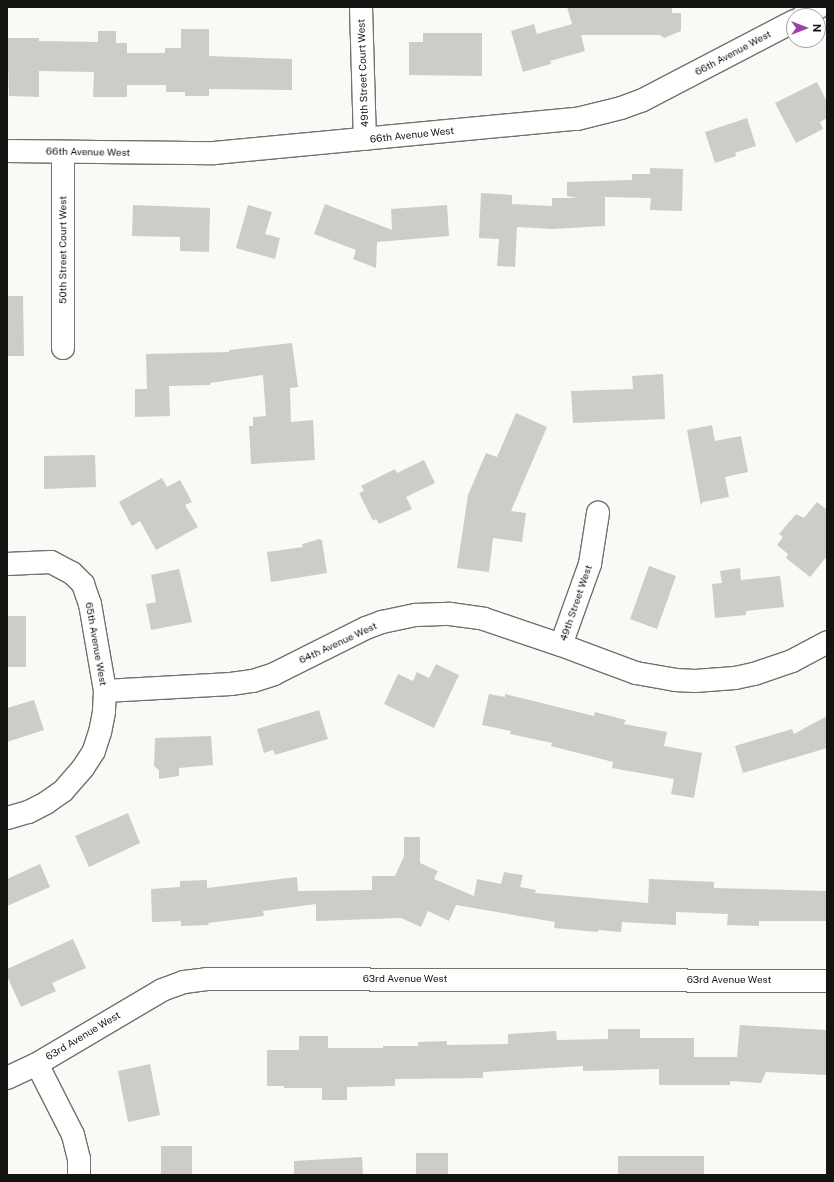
<!DOCTYPE html>
<style>
body{margin:0}
#map{position:relative;width:834px;height:1182px;overflow:hidden;background:#f9faf5;font-family:"Public Sans",sans-serif}
div>[style]{position:absolute}
[style*='--x']{left:calc(var(--x)*1px);top:calc(var(--y)*1px);width:calc(var(--w)*1px);rotate:calc(var(--a)*1deg)}
.building>*{inset:0;background:#cccdc8}
.roads{filter:drop-shadow(1px 0 #71716d) drop-shadow(-1px 0 #71716d) drop-shadow(0 1px #71716d) drop-shadow(0 -1px #71716d)}
.minor>*{height:22px;margin:-11px;padding:0 11px;transform-origin:11px;border-radius:11px;background:#fff}
span{translate:-50% -50%;white-space:nowrap;text-align:center;line-height:1.15;-webkit-text-stroke:3px #fff;paint-order:stroke}
.street-label{font-size:10px;color:#131412}
.frame{position:absolute;inset:0;border:8px solid #131412;pointer-events:none}
.north{position:absolute;left:786px;top:8px;width:40px;height:40px;box-sizing:border-box;background:#fff;border:1px solid #a1a1a0;border-radius:50%;rotate:90deg;font-size:11px;font-weight:700;line-height:16px;text-align:center;color:#131412}
.north::after{content:'';display:block;margin:auto;width:14px;height:18px;background:#a13fa5;clip-path:polygon(50% 0,100% 100%,50% 72%,0 100%)}
</style>
<div id="map">
<div class="building">
<i style="clip-path:polygon(567px 7px,672px 7px,672px 13px,681px 13px,681px 31px,664px 38px,660px 35px,581px 35px,585px 51px,550px 61px,551px 64px,523px 72px,511px 31px,534px 24px,537px 34px,572px 24px)"></i>
<i style="clip-path:polygon(181px 29px,209px 29px,209px 56px,292px 59px,292px 90px,209px 89px,209px 96px,185px 96px,185px 92px,166px 92px,166px 85px,127px 85px,127px 97px,93px 97px,94px 72px,39px 71px,39px 97px,9px 96px,7px 38px,39px 38px,39px 41px,98px 42px,98px 31px,116px 31px,116px 43px,127px 43px,127px 53px,165px 53px,165px 48px,181px 48px)"></i>
<i style="clip-path:polygon(423px 33px,482px 33px,482px 76px,409px 75px,409px 42px,423px 42px)"></i>
<i style="clip-path:polygon(817px 82px,827px 102px,827px 118px,820px 122px,823px 129px,796px 143px,775px 103px)"></i>
<i style="clip-path:polygon(747px 118px,756px 146px,735px 153px,736px 156px,715px 163px,705px 132px)"></i>
<i style="clip-path:polygon(650px 168px,683px 169px,682px 211px,650px 210px,651px 198px,605px 197px,605px 226px,553px 229px,517px 227px,515px 267px,497px 266px,499px 239px,479px 238px,481px 193px,512px 195px,512px 204px,552px 206px,552px 198px,577px 198px,567px 196px,567px 182px,632px 180px,632px 174px,650px 174px)"></i>
<i style="clip-path:polygon(325px 204px,392px 230px,391px 209px,447px 205px,449px 236px,377px 242px,376px 268px,353px 259px,356px 250px,314px 234px)"></i>
<i style="clip-path:polygon(133px 205px,210px 208px,209px 252px,180px 251px,180px 237px,132px 236px)"></i>
<i style="clip-path:polygon(248px 205px,272px 212px,265px 234px,280px 238px,275px 259px,236px 248px)"></i>
<i style="clip-path:polygon(7px 296px,23px 296px,24px 356px,7px 356px)"></i>
<i style="clip-path:polygon(292px 343px,298px 387px,290px 388px,291px 422px,313px 420px,315px 460px,251px 464px,249px 426px,253px 426px,253px 417px,266px 416px,263px 375px,210px 383px,210px 385px,169px 386px,170px 416px,135px 417px,135px 389px,147px 389px,146px 354px,229px 352px,229px 350px)"></i>
<i style="clip-path:polygon(663px 374px,665px 419px,573px 423px,571px 391px,633px 389px,632px 376px)"></i>
<i style="clip-path:polygon(516px 413px,547px 427px,511px 511px,526px 513px,522px 542px,493px 538px,489px 572px,457px 568px,468px 495px,486px 453px,497px 457px)"></i>
<i style="clip-path:polygon(712px 425px,715px 441px,741px 436px,748px 472px,725px 477px,729px 497px,703px 502px,703px 501px,701px 506px,687px 430px)"></i>
<i style="clip-path:polygon(95px 455px,96px 487px,44px 489px,44px 456px)"></i>
<i style="clip-path:polygon(424px 460px,435px 483px,406px 497px,412px 509px,379px 524px,376px 519px,373px 521px,359px 493px,364px 491px,361px 486px,395px 469px,397px 473px)"></i>
<i style="clip-path:polygon(162px 478px,167px 487px,180px 480px,192px 502px,185px 505px,198px 527px,156px 550px,140px 521px,132px 526px,119px 502px)"></i>
<i style="clip-path:polygon(817px 502px,827px 510px,827px 556px,810px 577px,786px 558px,788px 554px,777px 545px,783px 537px,779px 534px,796px 514px,804px 518px)"></i>
<i style="clip-path:polygon(320px 539px,322px 541px,327px 573px,271px 582px,267px 552px,303px 547px,302px 544px)"></i>
<i style="clip-path:polygon(649px 566px,676px 576px,657px 629px,630px 619px)"></i>
<i style="clip-path:polygon(740px 568px,741px 580px,780px 576px,784px 607px,746px 611px,746px 615px,715px 618px,712px 584px,722px 583px,720px 571px)"></i>
<i style="clip-path:polygon(179px 569px,192px 622px,151px 630px,146px 604px,156px 602px,151px 575px)"></i>
<i style="clip-path:polygon(7px 616px,26px 616px,26px 667px,7px 667px)"></i>
<i style="clip-path:polygon(436px 664px,459px 675px,434px 728px,384px 704px,398px 674px,413px 681px,417px 672px,429px 678px)"></i>
<i style="clip-path:polygon(489px 694px,505px 697px,505px 694px,594px 716px,595px 712px,626px 720px,624px 724px,667px 732px,664px 746px,702px 753px,694px 798px,671px 794px,674px 779px,612px 768px,613px 762px,551px 746px,552px 743px,510px 734px,511px 731px,482px 725px)"></i>
<i style="clip-path:polygon(34px 700px,44px 730px,7px 742px,7px 708px)"></i>
<i style="clip-path:polygon(319px 710px,328px 739px,275px 755px,273px 750px,264px 753px,257px 729px)"></i>
<i style="clip-path:polygon(827px 716px,827px 748px,743px 773px,735px 746px,792px 729px,794px 734px)"></i>
<i style="clip-path:polygon(211px 736px,213px 765px,179px 768px,179px 776px,159px 779px,159px 770px,154px 766px,155px 738px)"></i>
<i style="clip-path:polygon(128px 813px,140px 843px,89px 867px,75px 836px)"></i>
<i style="clip-path:polygon(404px 837px,420px 837px,420px 863px,438px 871px,434px 879px,474px 896px,477px 879px,501px 884px,504px 872px,523px 875px,520px 887px,536px 890px,535px 893px,648px 903px,649px 879px,714px 882px,714px 888px,827px 891px,827px 921px,759px 921px,759px 926px,727px 925px,728px 914px,676px 912px,676px 925px,622px 922px,621px 932px,598px 930px,598px 932px,554px 928px,555px 922px,456px 905px,449px 921px,428px 911px,421px 927px,401px 918px,316px 921px,316px 904px,263px 911px,264px 916px,208px 923px,209px 925px,181px 926px,181px 921px,152px 922px,151px 889px,180px 887px,180px 881px,207px 880px,207px 888px,297px 877px,298px 891px,372px 890px,372px 876px,395px 876px,404px 856px)"></i>
<i style="clip-path:polygon(40px 864px,50px 887px,7px 906px,7px 879px)"></i>
<i style="clip-path:polygon(73px 939px,86px 968px,52px 983px,56px 991px,21px 1007px,7px 976px,7px 969px)"></i>
<i style="clip-path:polygon(740px 1025px,827px 1030px,827px 1075px,766px 1072px,761px 1083px,730px 1081px,730px 1085px,659px 1085px,659px 1069px,583px 1071px,583px 1066px,483px 1072px,483px 1078px,395px 1079px,395px 1086px,347px 1087px,347px 1100px,322px 1100px,322px 1088px,284px 1088px,284px 1086px,267px 1086px,267px 1050px,299px 1050px,299px 1036px,328px 1036px,328px 1048px,383px 1048px,383px 1046px,418px 1046px,418px 1042px,447px 1041px,447px 1045px,508px 1044px,508px 1034px,556px 1031px,557px 1040px,608px 1039px,608px 1029px,640px 1029px,640px 1038px,694px 1038px,694px 1057px,737px 1057px)"></i>
<i style="clip-path:polygon(150px 1064px,160px 1115px,128px 1122px,118px 1071px)"></i>
<i style="clip-path:polygon(161px 1146px,192px 1146px,192px 1175px,161px 1175px)"></i>
<i style="clip-path:polygon(416px 1153px,448px 1153px,448px 1175px,416px 1175px)"></i>
<i style="clip-path:polygon(618px 1156px,704px 1156px,704px 1175px,618px 1175px)"></i>
<i style="clip-path:polygon(362px 1157px,363px 1175px,294px 1175px,294px 1161px)"></i>
</div>
<div class="roads">
<div class="minor">
<i style="--x:361;--y:7;--w:132;--a:88.3"></i>
<i style="--x:803;--y:16;--w:18;--a:-29"></i>
<i style="--x:7;--y:151;--w:207;--a:0.6"></i>
<i style="--x:214;--y:153;--w:365;--a:-5.4"></i>
<i style="--x:577;--y:119;--w:45;--a:-14"></i>
<i style="--x:621;--y:108;--w:23;--a:-20"></i>
<i style="--x:643;--y:100;--w:170;--a:-27.6"></i>
<i style="--x:63;--y:152;--w:196;--a:90"></i>
<i style="--x:7;--y:564;--w:44;--a:-2.6"></i>
<i style="--x:51;--y:562;--w:24;--a:28"></i>
<i style="--x:72;--y:573;--w:16;--a:45"></i>
<i style="--x:83;--y:584;--w:21;--a:71"></i>
<i style="--x:90;--y:604;--w:88;--a:80.2"></i>
<i style="--x:105;--y:691;--w:21;--a:93"></i>
<i style="--x:104;--y:712;--w:20;--a:101"></i>
<i style="--x:100;--y:732;--w:20;--a:108"></i>
<i style="--x:94;--y:751;--w:20;--a:123"></i>
<i style="--x:83;--y:768;--w:30;--a:131"></i>
<i style="--x:63;--y:791;--w:21;--a:145"></i>
<i style="--x:46;--y:803;--w:20;--a:153"></i>
<i style="--x:28;--y:812;--w:22;--a:164"></i>
<i style="--x:561;--y:645;--w:86;--a:-70.3"></i>
<i style="--x:590;--y:564;--w:52;--a:-81.1"></i>
<i style="--x:105;--y:691;--w:126;--a:-3.2"></i>
<i style="--x:231;--y:684;--w:22;--a:-8"></i>
<i style="--x:253;--y:681;--w:22;--a:-18"></i>
<i style="--x:274;--y:674;--w:103;--a:-26.6"></i>
<i style="--x:366;--y:628;--w:17;--a:-21"></i>
<i style="--x:382;--y:622;--w:35;--a:-12"></i>
<i style="--x:416;--y:615;--w:34;--a:-2"></i>
<i style="--x:450;--y:614;--w:34;--a:8"></i>
<i style="--x:484;--y:619;--w:81;--a:18.7"></i>
<i style="--x:561;--y:645;--w:80;--a:20.5"></i>
<i style="--x:636;--y:673;--w:40;--a:10"></i>
<i style="--x:675;--y:680;--w:20;--a:3"></i>
<i style="--x:695;--y:681;--w:40;--a:-4.3"></i>
<i style="--x:735;--y:678;--w:19;--a:-12"></i>
<i style="--x:754;--y:674;--w:40;--a:-18.9"></i>
<i style="--x:792;--y:661;--w:40;--a:-28"></i>
<i style="--x:37;--y:1064;--w:80;--a:63.1"></i>
<i style="--x:73;--y:1135;--w:25;--a:76"></i>
<i style="--x:79;--y:1159;--w:16;--a:90"></i>
<i style="--x:7;--y:1078;--w:33;--a:-25"></i>
<i style="--x:37;--y:1064;--w:145;--a:-30.6"></i>
<i style="--x:162;--y:990;--w:23;--a:-20"></i>
<i style="--x:184;--y:982;--w:23;--a:-7"></i>
<i style="--x:207;--y:979;--w:620;--a:0.18"></i>
</div>
</div>
<div class="street-label">
<span style="left:733px;top:53px;rotate:-28deg">66th Avenue West</span>
<span style="left:363px;top:73px;rotate:-92deg">49th Street Court West</span>
<span style="left:412px;top:135px;rotate:-6deg">66th Avenue West</span>
<span style="left:88px;top:152px;rotate:1deg">66th Avenue West</span>
<span style="left:63px;top:250px;rotate:-90deg">50th Street Court West</span>
<span style="left:576px;top:603px;rotate:-71deg">49th Street West</span>
<span style="left:338px;top:643px;rotate:-25deg">64th Avenue West</span>
<span style="left:96px;top:644px;rotate:80deg">65th Avenue West</span>
<span style="left:405px;top:979px">63rd Avenue West</span>
<span style="left:729px;top:980px">63rd Avenue West</span>
<span style="left:83px;top:1036px;rotate:-31deg">63rd Avenue West</span>
</div>
<div class="frame"></div>
<div class="north">N</div>
</div>
